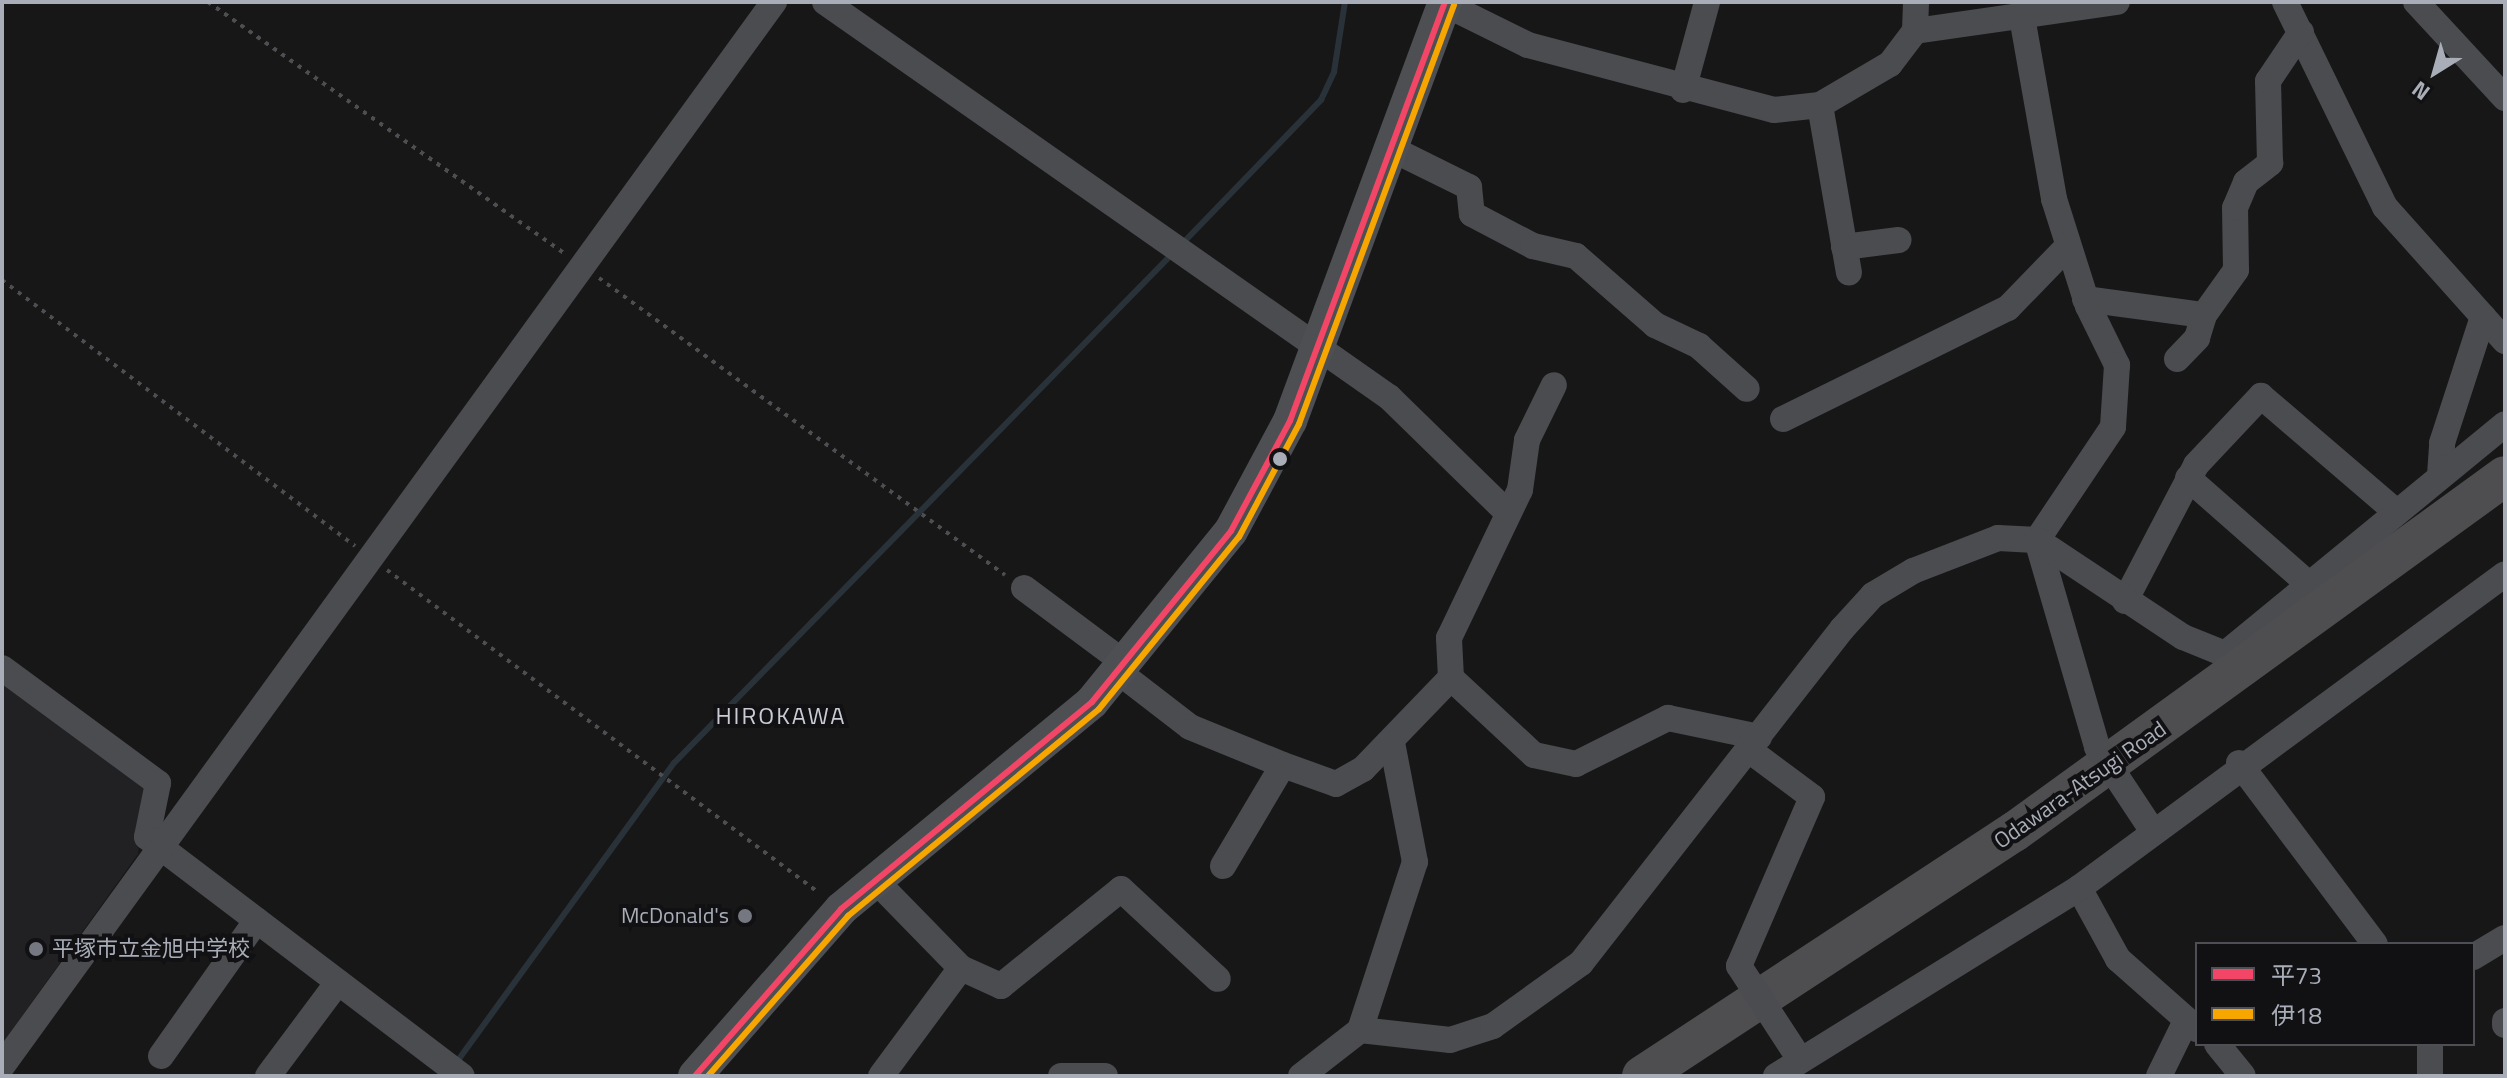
<!DOCTYPE html>
<meta charset="utf-8">
<style>
body{margin:0}
#map{position:relative;width:2507px;height:1078px;overflow:hidden;background:#171717;font-family:"Titillium Web","Noto Sans JP",sans-serif}
div>[style]{position:absolute}
[style*='--x']{left:calc(var(--x)*1px);top:calc(var(--y)*1px);width:calc(var(--w)*1px);rotate:calc(var(--a)*1deg)}
.built>*{inset:0;background:#212123}
.stream>*{height:6px;margin:-3px;padding:0 3px;transform-origin:3px;border-radius:3px;background:#2a3239}
.path>*{height:4px;margin-top:-2px;transform-origin:0;background:repeating-linear-gradient(90deg,#4d4e52 0 4px,transparent 0 10px)}
.minor>*{height:26px;margin:-13px;padding:0 13px;transform-origin:13px;border-radius:13px;background:#4b4c50}
.major>*{height:34px;margin:-17px;padding:0 17px;transform-origin:17px;border-radius:17px;background:#4d4f52}
.highway>*{height:40px;margin:-20px;padding:0 20px;transform-origin:20px;border-radius:20px;background:#4e4e51}
.minor-bridge>*{height:26px;margin:-13px;padding:0 13px;transform-origin:13px;border-radius:13px;background:#4b4c50}
.bus-1>*{height:6px;margin:-3px;padding:0 3px;transform-origin:3px;border-radius:3px;background:#f34667}
.bus-2>*{height:6px;margin:-3px;padding:0 3px;transform-origin:3px;border-radius:3px;background:#f7a600}
.dots>*{width:22px;height:22px;translate:-50% -50%;box-sizing:border-box;border:4px solid #111113;border-radius:50%}
span{translate:-50% -50%;white-space:nowrap;text-align:center;line-height:1.15;-webkit-text-stroke:8px #111113;paint-order:stroke}
.street-label{font-size:22px;color:#a8adb8}
.poi-label{font-size:22px;color:#a8adb8}
.right{translate:-100% -50%;text-align:right}
.left{translate:0 -50%;text-align:left}
.neighbourhood-label{font-size:24px;color:#c9ccd4;letter-spacing:2px}
.frame{position:absolute;inset:0;border:4px solid #a8adb8;pointer-events:none}
.legend{position:absolute;left:2195px;top:942px;width:280px;height:104px;box-sizing:border-box;background:#111113;border:2px solid #4d4f55;margin:0;padding:10px 14px;list-style:none;font-size:24px;color:#a8adb8}
.legend li{display:flex;align-items:center;gap:16px;height:40px}
.legend b{width:40px;border:2px solid #4d4f55}
.north{position:absolute;left:2395px;top:32px;width:80px;height:80px;-webkit-text-stroke:6px #111113;paint-order:stroke;rotate:217deg;font-size:22px;font-weight:700;line-height:32px;text-align:center;color:#a8adb8}
.north::after{content:'';display:block;margin:auto;width:28px;height:36px;background:#a8adb8;clip-path:polygon(50% 0,100% 100%,50% 72%,0 100%)}
</style>
<div id="map">
<div class="built">
<i style="clip-path:polygon(2px 681px,146px 784px,138px 854px,2px 1044px)"></i>
</div>
<div class="stream">
<i style="--x:1181;--y:245;--w:202;--a:-46"></i>
<i style="--x:1321;--y:100;--w:31;--a:-65"></i>
<i style="--x:1334;--y:72;--w:71;--a:-81.1"></i>
<i style="--x:456;--y:1063;--w:371;--a:-54"></i>
<i style="--x:674;--y:763;--w:714;--a:-45.62"></i>
</div>
<div class="path">
<i style="--x:208;--y:2;--w:438;--a:35.2"></i>
<i style="--x:599;--y:278;--w:503;--a:36.19"></i>
<i style="--x:2;--y:280;--w:442;--a:37"></i>
<i style="--x:387;--y:570;--w:539;--a:36.78"></i>
</div>
<div class="minor">
<i style="--x:825;--y:2;--w:689;--a:35.01"></i>
<i style="--x:1389;--y:397;--w:166;--a:44.3"></i>
<i style="--x:1441;--y:2;--w:97;--a:26.3"></i>
<i style="--x:1528;--y:45;--w:254;--a:14.8"></i>
<i style="--x:1774;--y:110;--w:46;--a:-6.2"></i>
<i style="--x:1820;--y:105;--w:81;--a:-30.4"></i>
<i style="--x:1890;--y:64;--w:41;--a:-52.9"></i>
<i style="--x:1915;--y:31;--w:29;--a:-88"></i>
<i style="--x:2285;--y:2;--w:228;--a:64"></i>
<i style="--x:2385;--y:207;--w:180;--a:48.2"></i>
<i style="--x:2416;--y:2;--w:131;--a:47.2"></i>
<i style="--x:2022;--y:17;--w:185;--a:80"></i>
<i style="--x:2054;--y:199;--w:112;--a:72.4"></i>
<i style="--x:2088;--y:306;--w:66;--a:63.8"></i>
<i style="--x:2117;--y:365;--w:62;--a:93.7"></i>
<i style="--x:2113;--y:427;--w:136;--a:123.9"></i>
<i style="--x:2037;--y:540;--w:216;--a:73.8"></i>
<i style="--x:1915;--y:31;--w:204;--a:-8.2"></i>
<i style="--x:1683;--y:90;--w:91;--a:-74.7"></i>
<i style="--x:1820;--y:105;--w:170;--a:80.2"></i>
<i style="--x:1392;--y:149;--w:86;--a:26.3"></i>
<i style="--x:1469;--y:187;--w:27;--a:84"></i>
<i style="--x:1472;--y:214;--w:69;--a:27.7"></i>
<i style="--x:1533;--y:246;--w:44;--a:13.1"></i>
<i style="--x:1576;--y:256;--w:105;--a:41.1"></i>
<i style="--x:1655;--y:325;--w:49;--a:25.5"></i>
<i style="--x:1699;--y:346;--w:64;--a:41.9"></i>
<i style="--x:1844;--y:247;--w:55;--a:-7.3"></i>
<i style="--x:2085;--y:299;--w:120;--a:7.7"></i>
<i style="--x:2204;--y:315;--w:55;--a:-54.6"></i>
<i style="--x:2236;--y:270;--w:62;--a:-90.9"></i>
<i style="--x:2235;--y:208;--w:28;--a:-67"></i>
<i style="--x:2246;--y:182;--w:31;--a:-38"></i>
<i style="--x:2270;--y:163;--w:82;--a:-91.4"></i>
<i style="--x:2268;--y:81;--w:59;--a:-56"></i>
<i style="--x:2177;--y:359;--w:29;--a:-46"></i>
<i style="--x:2197;--y:338;--w:24;--a:-73"></i>
<i style="--x:1783;--y:419;--w:251;--a:-26.3"></i>
<i style="--x:2008;--y:308;--w:86;--a:-45.9"></i>
<i style="--x:2440;--y:475;--w:32;--a:-86"></i>
<i style="--x:2442;--y:443;--w:133;--a:-72"></i>
<i style="--x:2188;--y:478;--w:164;--a:41.3"></i>
<i style="--x:1024;--y:588;--w:127;--a:36.7"></i>
<i style="--x:2125;--y:601;--w:153;--a:-62.4"></i>
<i style="--x:2196;--y:465;--w:95;--a:-46.7"></i>
<i style="--x:2261;--y:396;--w:177;--a:40.6"></i>
<i style="--x:2;--y:668;--w:194;--a:36.4"></i>
<i style="--x:158;--y:783;--w:55;--a:101.5"></i>
<i style="--x:147;--y:837;--w:395;--a:37.2"></i>
<i style="--x:1120;--y:673;--w:88;--a:37.6"></i>
<i style="--x:1190;--y:727;--w:100;--a:22.2"></i>
<i style="--x:1283;--y:765;--w:56;--a:19.7"></i>
<i style="--x:1336;--y:784;--w:31;--a:-29"></i>
<i style="--x:1363;--y:769;--w:127;--a:-46"></i>
<i style="--x:1451;--y:678;--w:40;--a:-92.9"></i>
<i style="--x:1449;--y:638;--w:164;--a:-64.4"></i>
<i style="--x:1520;--y:490;--w:50;--a:-82"></i>
<i style="--x:1527;--y:440;--w:61;--a:-63.9"></i>
<i style="--x:1451;--y:678;--w:113;--a:42.9"></i>
<i style="--x:1534;--y:755;--w:43;--a:12.1"></i>
<i style="--x:1576;--y:764;--w:103;--a:-26.6"></i>
<i style="--x:1668;--y:718;--w:93;--a:11.8"></i>
<i style="--x:2239;--y:763;--w:226;--a:53.1"></i>
<i style="--x:1223;--y:866;--w:117;--a:-59.3"></i>
<i style="--x:875;--y:880;--w:123;--a:45.7"></i>
<i style="--x:961;--y:968;--w:44;--a:24.2"></i>
<i style="--x:1001;--y:986;--w:154;--a:-38.9"></i>
<i style="--x:1121;--y:889;--w:132;--a:42.9"></i>
<i style="--x:2079;--y:888;--w:81;--a:61.2"></i>
<i style="--x:2118;--y:959;--w:106;--a:41.5"></i>
<i style="--x:2473;--y:957;--w:37;--a:-31"></i>
<i style="--x:1739;--y:966;--w:184;--a:-66.6"></i>
<i style="--x:1812;--y:797;--w:79;--a:-143.3"></i>
<i style="--x:2505;--y:1021;--w:4;--a:90"></i>
<i style="--x:1360;--y:1030;--w:91;--a:6.3"></i>
<i style="--x:1450;--y:1040;--w:45;--a:-18"></i>
<i style="--x:1493;--y:1026;--w:108;--a:-35.6"></i>
<i style="--x:1581;--y:963;--w:424;--a:-52"></i>
<i style="--x:1842;--y:629;--w:46;--a:-47.6"></i>
<i style="--x:1873;--y:595;--w:47;--a:-31"></i>
<i style="--x:1913;--y:571;--w:91;--a:-21.2"></i>
<i style="--x:1998;--y:538;--w:39;--a:3"></i>
<i style="--x:2037;--y:540;--w:175;--a:33.6"></i>
<i style="--x:2183;--y:637;--w:45;--a:22"></i>
<i style="--x:2225;--y:654;--w:362;--a:-39.4"></i>
<i style="--x:2217;--y:1044;--w:41;--a:50.9"></i>
<i style="--x:2430;--y:1044;--w:32;--a:90"></i>
<i style="--x:161;--y:1056;--w:166;--a:-54.8"></i>
<i style="--x:2;--y:1066;--w:1315;--a:-54.04"></i>
<i style="--x:268;--y:1076;--w:117;--a:-53.3"></i>
<i style="--x:881;--y:1076;--w:134;--a:-53.5"></i>
<i style="--x:1061;--y:1076;--w:44;--a:0"></i>
<i style="--x:1301;--y:1076;--w:75;--a:-37.9"></i>
<i style="--x:1360;--y:1030;--w:177;--a:-71.9"></i>
<i style="--x:1415;--y:862;--w:122;--a:-100.9"></i>
<i style="--x:1776;--y:1076;--w:357;--a:-31.8"></i>
<i style="--x:2079;--y:888;--w:529;--a:-36.39"></i>
<i style="--x:2159;--y:1076;--w:61;--a:-63.9"></i>
</div>
<div class="major">
<i style="--x:695;--y:1076;--w:222;--a:-48.8"></i>
<i style="--x:841;--y:909;--w:325;--a:-39.5"></i>
<i style="--x:1092;--y:702;--w:220;--a:-50.9"></i>
<i style="--x:1231;--y:531;--w:125;--a:-61.8"></i>
<i style="--x:1290;--y:421;--w:447;--a:-69.7"></i>
</div>
<div class="highway">
<i style="--x:1642;--y:1076;--w:445;--a:-33.3"></i>
<i style="--x:2014;--y:832;--w:606;--a:-35.94"></i>
</div>
<div class="minor-bridge">
<i style="--x:2097;--y:747;--w:100;--a:56.5"></i>
<i style="--x:1739;--y:966;--w:110;--a:56.9"></i>
</div>
<div class="bus-1">
<i style="--x:695;--y:1076;--w:222;--a:-48.8"></i>
<i style="--x:841;--y:909;--w:325;--a:-39.5"></i>
<i style="--x:1092;--y:702;--w:220;--a:-50.9"></i>
<i style="--x:1231;--y:531;--w:125;--a:-61.8"></i>
<i style="--x:1290;--y:421;--w:447;--a:-69.7"></i>
</div>
<div class="bus-2">
<i style="--x:708;--y:1076;--w:213;--a:-48.8"></i>
<i style="--x:848;--y:916;--w:325;--a:-39.5"></i>
<i style="--x:1099;--y:709;--w:222;--a:-50.9"></i>
<i style="--x:1239;--y:537;--w:128;--a:-62"></i>
<i style="--x:1299;--y:424;--w:447;--a:-69.7"></i>
</div>
<div class="dots">
<i style="left:1280px;top:459px;background:#a8adb8"></i>
<i style="left:745px;top:916px;background:#757880"></i>
<i style="left:36px;top:949px;background:#757880"></i>
</div>
<div class="street-label">
<span style="left:2080px;top:785px;rotate:-35deg">Odawara-Atsugi Road</span>
</div>
<div class="poi-label">
<span class="right" style="left:729px;top:916px">McDonald's</span>
<span class="left" style="left:52px;top:949px">平塚市立金旭中学校</span>
</div>
<div class="neighbourhood-label">
<span style="left:781px;top:716px">HIROKAWA</span>
</div>
<div class="frame"></div>
<ul class="legend">
<li><b style="height:10px;background:#f34667"></b>平73</li>
<li><b style="height:10px;background:#f7a600"></b>伊18</li>
</ul>
<div class="north">N</div>
</div>
